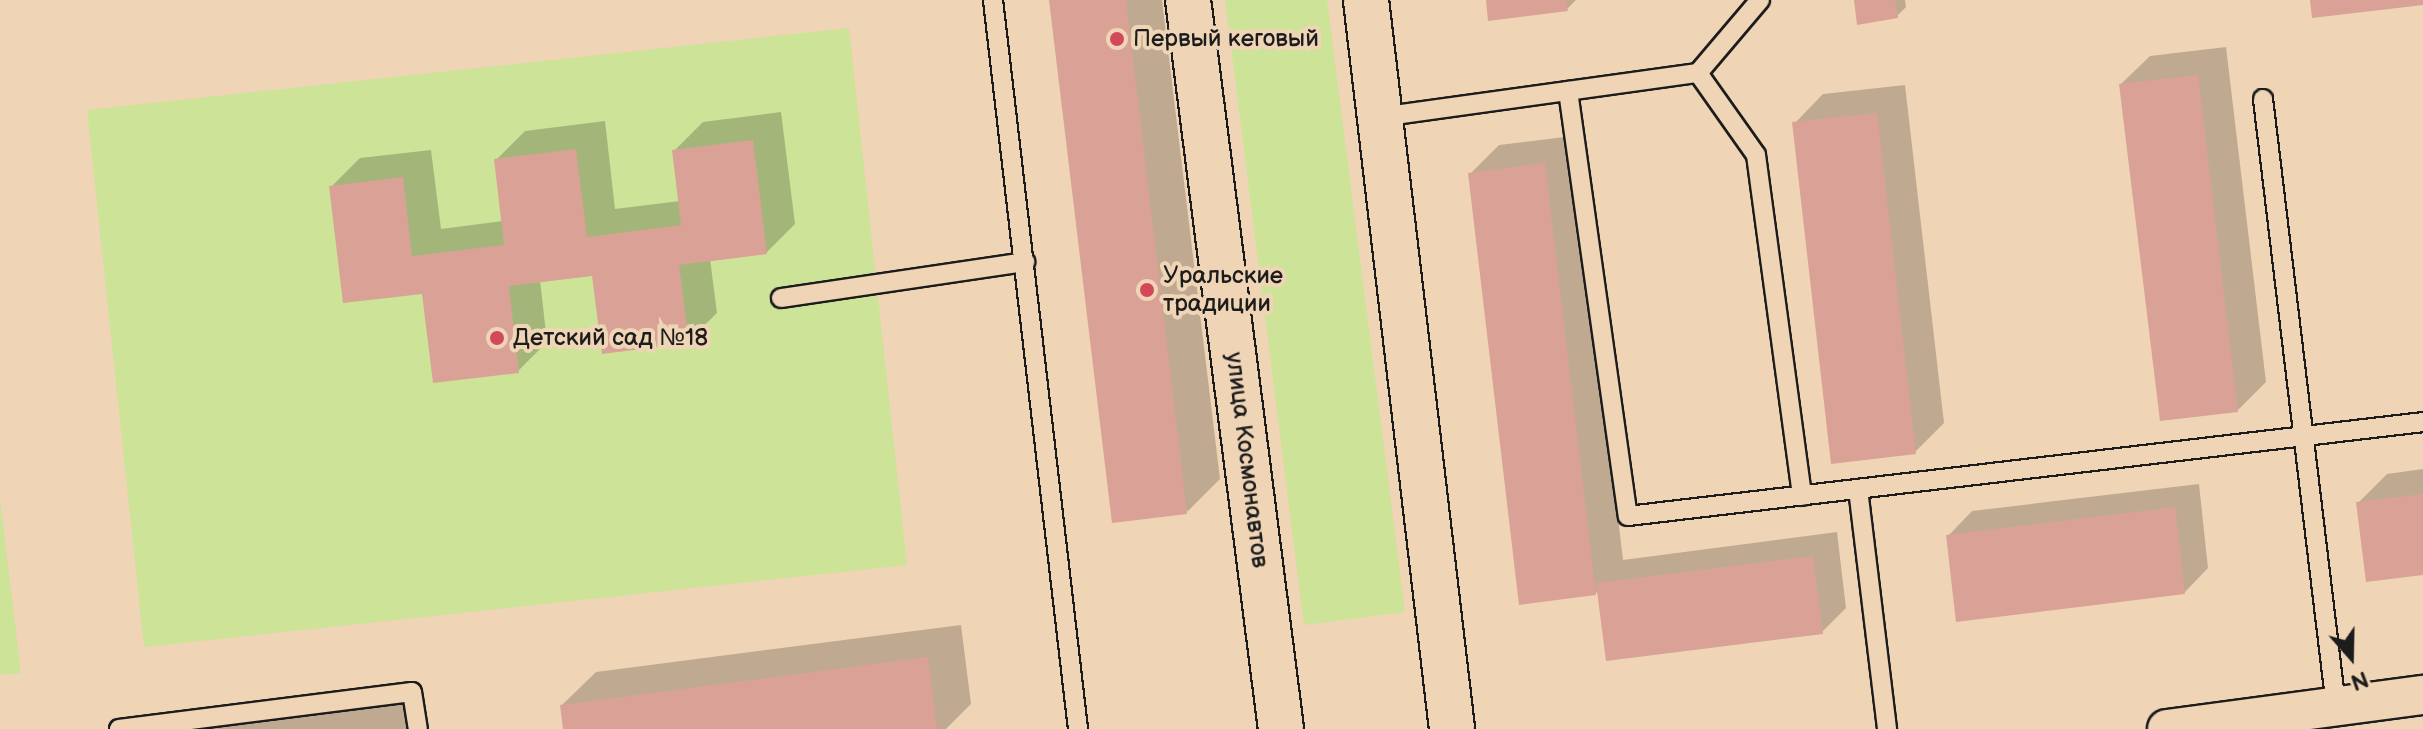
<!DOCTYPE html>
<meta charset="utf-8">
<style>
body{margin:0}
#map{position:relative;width:2423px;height:729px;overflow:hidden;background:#efd5b6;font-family:"Balsamiq Sans",sans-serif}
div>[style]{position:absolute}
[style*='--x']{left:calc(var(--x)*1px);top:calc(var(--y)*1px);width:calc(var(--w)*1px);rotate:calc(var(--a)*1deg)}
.green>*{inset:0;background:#cce398}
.shadow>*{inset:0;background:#0003}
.building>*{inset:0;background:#daa296}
.roads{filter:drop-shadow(2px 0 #1c1c1c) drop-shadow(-2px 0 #1c1c1c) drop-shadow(0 2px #1c1c1c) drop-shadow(0 -2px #1c1c1c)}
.service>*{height:18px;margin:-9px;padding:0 9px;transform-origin:9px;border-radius:9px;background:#efd5b6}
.minor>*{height:38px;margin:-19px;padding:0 19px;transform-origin:19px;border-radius:19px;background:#efd5b6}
.tertiary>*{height:44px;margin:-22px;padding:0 22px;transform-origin:22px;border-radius:22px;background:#efd5b6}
.dots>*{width:22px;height:22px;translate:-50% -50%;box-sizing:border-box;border:4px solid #efd5b6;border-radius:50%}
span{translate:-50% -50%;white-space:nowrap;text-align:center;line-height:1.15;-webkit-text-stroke:8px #efd5b6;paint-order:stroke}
.poi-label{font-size:24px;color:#1c1c1c}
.left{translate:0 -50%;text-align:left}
.street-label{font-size:24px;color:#1c1c1c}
.north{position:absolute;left:2311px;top:617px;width:80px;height:80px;-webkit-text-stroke:6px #efd5b6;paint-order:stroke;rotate:160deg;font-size:22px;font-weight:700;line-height:32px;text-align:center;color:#1c1c1c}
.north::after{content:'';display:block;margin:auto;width:28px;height:36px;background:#1c1c1c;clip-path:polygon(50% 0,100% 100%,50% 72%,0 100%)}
</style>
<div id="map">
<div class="green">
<i style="clip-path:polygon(1225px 0,1327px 0,1405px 612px,1304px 625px)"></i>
<i style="clip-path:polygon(849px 28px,907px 565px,144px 647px,87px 110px)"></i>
<i style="clip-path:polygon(0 499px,21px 673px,0 675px)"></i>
</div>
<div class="shadow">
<i style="clip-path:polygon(1051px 0,1162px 0,1220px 479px,1187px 512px)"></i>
<i style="clip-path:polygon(1488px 0,1576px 0,1567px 9px)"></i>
<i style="clip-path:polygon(1856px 0,1905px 0,1906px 7px,1897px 16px)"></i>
<i style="clip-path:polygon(2226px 47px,2266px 382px,2237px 411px,2121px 84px,2150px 56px)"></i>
<i style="clip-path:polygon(1905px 85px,1944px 423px,1915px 452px,1795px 123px,1823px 94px)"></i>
<i style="clip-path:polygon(781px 112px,795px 224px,766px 253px,710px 259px,717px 313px,688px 341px,594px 273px,540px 280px,547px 342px,518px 371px,424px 291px,331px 187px,360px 158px,431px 150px,441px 229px,503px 221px,496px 160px,525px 131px,605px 121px,615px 209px,680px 201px,674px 151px,703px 122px)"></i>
<i style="clip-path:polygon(1573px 136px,1623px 560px,1837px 532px,1846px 608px,1822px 632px,1599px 590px,1595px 594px,1470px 174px,1499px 145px)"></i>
<i style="clip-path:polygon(2423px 469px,2423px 573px,2358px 503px,2387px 474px)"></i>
<i style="clip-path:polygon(2199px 484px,2208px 568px,2184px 593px,1948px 536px,1972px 511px)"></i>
<i style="clip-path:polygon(961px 625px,971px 704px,946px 729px,565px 729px,562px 705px,596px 672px)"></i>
<i style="clip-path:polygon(421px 694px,425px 729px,141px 729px)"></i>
</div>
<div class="building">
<i style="clip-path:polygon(1049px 0,1126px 0,1187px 514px,1112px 523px)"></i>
<i style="clip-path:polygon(1486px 0,1566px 0,1568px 11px,1488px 21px)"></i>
<i style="clip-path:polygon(1854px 0,1895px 0,1898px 18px,1857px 25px)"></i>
<i style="clip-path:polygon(2310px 0,2423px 0,2423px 5px,2312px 18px)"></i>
<i style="clip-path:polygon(2198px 75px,2238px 412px,2160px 421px,2119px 84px)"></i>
<i style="clip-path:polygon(1877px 113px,1916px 454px,1831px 464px,1792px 122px)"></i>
<i style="clip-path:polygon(753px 140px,767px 254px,679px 265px,689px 343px,602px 354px,592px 276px,509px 286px,519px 373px,433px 383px,422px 294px,343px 303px,329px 186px,403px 177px,412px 256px,504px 245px,494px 159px,576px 149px,587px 237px,681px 225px,672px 150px)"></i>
<i style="clip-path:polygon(1545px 163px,1596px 595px,1519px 605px,1468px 173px)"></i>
<i style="clip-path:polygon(2423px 494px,2423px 575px,2366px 582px,2356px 502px)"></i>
<i style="clip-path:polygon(2175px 507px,2185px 594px,1956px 622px,1946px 535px)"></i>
<i style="clip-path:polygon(1813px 556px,1823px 634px,1606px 661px,1596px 583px)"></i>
<i style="clip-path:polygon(928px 657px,937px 729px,563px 729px,560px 705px)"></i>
</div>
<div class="roads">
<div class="service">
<i style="--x:993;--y:0;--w:734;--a:83.35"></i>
<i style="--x:1698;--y:73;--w:100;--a:54.7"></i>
<i style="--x:1756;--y:155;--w:344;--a:82.3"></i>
<i style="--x:1568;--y:91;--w:429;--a:82"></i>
<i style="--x:1628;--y:516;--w:801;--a:-6.74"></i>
<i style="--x:2263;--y:99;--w:612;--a:83.15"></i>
<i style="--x:1380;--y:117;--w:321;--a:-7.9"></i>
<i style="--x:1698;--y:73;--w:96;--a:-49.7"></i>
<i style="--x:781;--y:298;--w:247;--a:-8.4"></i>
<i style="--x:1858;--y:489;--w:242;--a:83.1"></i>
<i style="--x:119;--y:729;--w:295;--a:-7.2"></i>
<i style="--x:412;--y:692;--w:37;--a:81"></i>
</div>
<div class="minor">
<i style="--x:2167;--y:729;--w:258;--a:-7.6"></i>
</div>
<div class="tertiary">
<i style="--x:1188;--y:0;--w:735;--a:82.73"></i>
<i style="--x:1366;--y:0;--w:734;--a:83.27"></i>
</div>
</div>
<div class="dots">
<i style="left:1117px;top:39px;background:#d1495b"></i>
<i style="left:1147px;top:290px;background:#d1495b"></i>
<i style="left:497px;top:338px;background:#d1495b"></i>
</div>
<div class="poi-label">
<span class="left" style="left:1133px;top:39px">Первый кеговый</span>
<span class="left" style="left:1163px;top:290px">Уральские<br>традиции</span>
<span class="left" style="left:513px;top:338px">Детский сад №18</span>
</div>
<div class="street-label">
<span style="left:1247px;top:460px;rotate:83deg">улица Космонавтов</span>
</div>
<div class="north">N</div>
</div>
